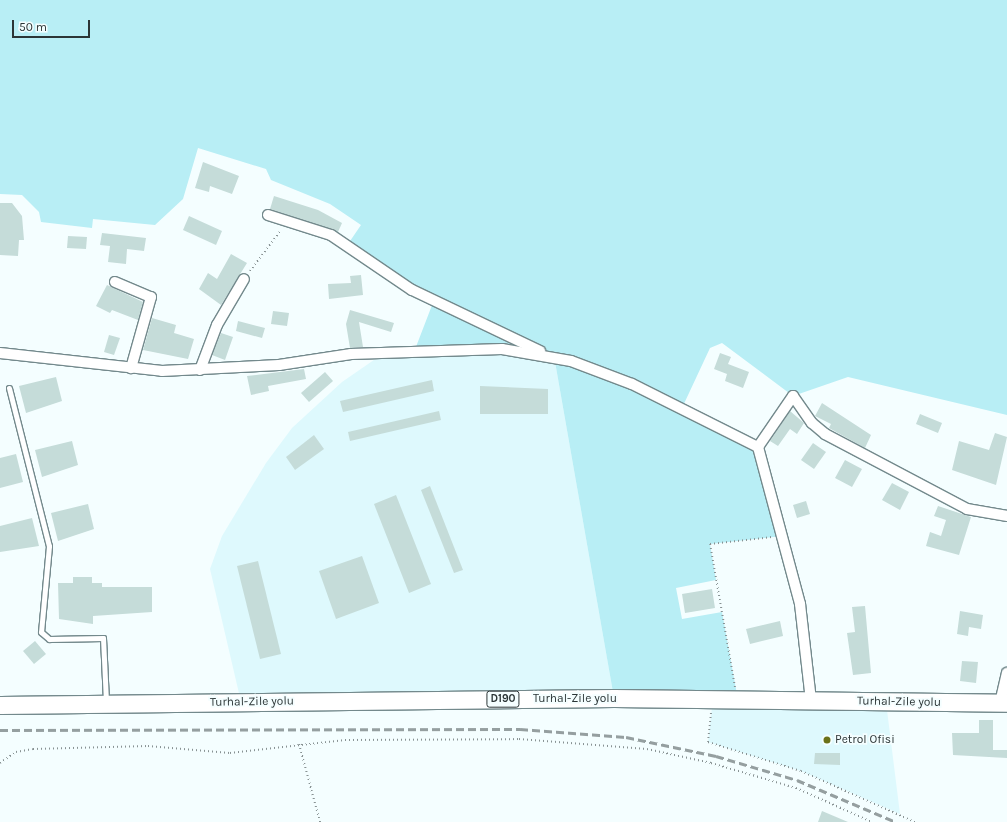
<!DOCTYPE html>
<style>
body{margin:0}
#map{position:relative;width:1007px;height:822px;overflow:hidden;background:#f4feff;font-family:Karla,sans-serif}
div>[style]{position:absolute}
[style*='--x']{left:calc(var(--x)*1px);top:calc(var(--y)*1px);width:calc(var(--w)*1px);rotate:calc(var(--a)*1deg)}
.built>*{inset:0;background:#def9fd}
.green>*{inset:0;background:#b8eef5}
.building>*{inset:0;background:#c5dcd9}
.path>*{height:2px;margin-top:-1px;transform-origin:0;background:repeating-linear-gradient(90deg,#889293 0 1px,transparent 0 4px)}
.roads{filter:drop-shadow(1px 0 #73898c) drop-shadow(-1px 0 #73898c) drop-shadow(0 1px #73898c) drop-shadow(0 -1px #73898c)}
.service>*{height:5px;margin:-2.5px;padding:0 2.5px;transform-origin:2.5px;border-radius:2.5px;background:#fff}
.minor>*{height:10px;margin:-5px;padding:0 5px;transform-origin:5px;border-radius:5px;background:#fff}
.primary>*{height:17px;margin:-8.5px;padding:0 8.5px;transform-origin:8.5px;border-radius:8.5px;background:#fff}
.rail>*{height:3px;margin-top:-1.5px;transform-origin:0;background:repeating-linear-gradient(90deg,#959fa0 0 8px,transparent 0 12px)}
.dots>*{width:11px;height:11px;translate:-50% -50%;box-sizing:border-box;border:2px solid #f4feff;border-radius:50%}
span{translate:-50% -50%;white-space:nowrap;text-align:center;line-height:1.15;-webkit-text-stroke:3.5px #f4feff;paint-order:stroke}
.shield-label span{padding:1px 3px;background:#f4feff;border:1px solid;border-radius:3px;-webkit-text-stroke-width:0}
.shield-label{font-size:11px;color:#2b3536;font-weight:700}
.street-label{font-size:12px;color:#2b3536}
.poi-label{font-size:12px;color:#2b3536}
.left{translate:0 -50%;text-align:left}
.scale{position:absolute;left:12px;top:20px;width:78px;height:18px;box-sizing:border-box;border:2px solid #2b3536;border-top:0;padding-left:5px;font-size:12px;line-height:14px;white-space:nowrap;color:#2b3536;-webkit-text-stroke:3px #f4feff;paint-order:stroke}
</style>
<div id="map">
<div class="built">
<i style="clip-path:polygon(473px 349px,554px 356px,614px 698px,241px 702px,210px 569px,222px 536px,266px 463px,292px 428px,342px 382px,384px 353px)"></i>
<i style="clip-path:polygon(713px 699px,886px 702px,900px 814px,801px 771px,708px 742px)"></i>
</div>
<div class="green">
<i style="clip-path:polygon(0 0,1007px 0,1007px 415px,848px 377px,793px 396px,722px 343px,710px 348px,682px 408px,758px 447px,783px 536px,710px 544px,716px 580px,676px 588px,682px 619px,722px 612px,738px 700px,614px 698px,554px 356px,414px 352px,434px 300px,348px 244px,361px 225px,330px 204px,271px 180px,266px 169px,198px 148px,183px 199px,155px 225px,93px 219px,92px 228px,41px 222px,39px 212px,22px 195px,0 194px)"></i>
</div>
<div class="building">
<i style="clip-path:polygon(203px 162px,239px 176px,232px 194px,210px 186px,209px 192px,195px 188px)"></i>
<i style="clip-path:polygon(274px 196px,318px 210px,342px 223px,338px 232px,270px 209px)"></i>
<i style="clip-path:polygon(0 203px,12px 203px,22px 216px,24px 240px,19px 240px,18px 256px,0 255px)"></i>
<i style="clip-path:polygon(189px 216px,222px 231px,216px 245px,183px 230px)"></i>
<i style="clip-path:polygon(102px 233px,146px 238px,144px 251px,127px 249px,126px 264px,108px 262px,110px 246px,100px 245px)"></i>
<i style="clip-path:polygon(68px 236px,87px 237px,86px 249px,67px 248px)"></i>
<i style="clip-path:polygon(231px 254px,247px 263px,221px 305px,199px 289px,208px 273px,217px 279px)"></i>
<i style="clip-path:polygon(361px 275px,363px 295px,329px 299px,328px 284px,351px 283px,350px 276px)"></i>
<i style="clip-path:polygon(107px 285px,143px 302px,138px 320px,112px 310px,110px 313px,96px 306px)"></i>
<i style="clip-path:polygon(350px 310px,394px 323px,391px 332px,359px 322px,363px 347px,350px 348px,346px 324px)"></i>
<i style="clip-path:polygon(273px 311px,289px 313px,287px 326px,271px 324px)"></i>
<i style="clip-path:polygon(152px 318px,176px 325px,174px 333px,194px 339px,188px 359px,143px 350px)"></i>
<i style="clip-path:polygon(238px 321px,265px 328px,262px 338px,236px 331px)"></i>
<i style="clip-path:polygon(221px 333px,233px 337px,225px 360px,212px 355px)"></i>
<i style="clip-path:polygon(109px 335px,120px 338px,114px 355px,104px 352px)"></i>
<i style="clip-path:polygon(720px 353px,731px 357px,728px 364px,749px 372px,743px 388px,725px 381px,727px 374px,714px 369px)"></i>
<i style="clip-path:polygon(304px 369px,306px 379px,268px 386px,269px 391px,251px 395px,247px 376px)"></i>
<i style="clip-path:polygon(325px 372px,333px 381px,309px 402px,301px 393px)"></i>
<i style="clip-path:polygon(56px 377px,62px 401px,26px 413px,19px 386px)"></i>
<i style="clip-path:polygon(432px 380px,434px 391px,343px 412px,340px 401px)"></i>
<i style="clip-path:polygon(480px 386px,548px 389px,548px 414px,480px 414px)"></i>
<i style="clip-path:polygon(822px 403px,871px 435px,865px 448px,829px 428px,831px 424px,815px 416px)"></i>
<i style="clip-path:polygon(439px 411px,441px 420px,350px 441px,348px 432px)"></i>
<i style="clip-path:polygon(790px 411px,804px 423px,797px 434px,790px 429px,778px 446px,770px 441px)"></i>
<i style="clip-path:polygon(920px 414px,942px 423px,938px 433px,916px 424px)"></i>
<i style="clip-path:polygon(995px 433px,1007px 437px,996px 485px,952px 470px,959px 441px,989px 450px)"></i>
<i style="clip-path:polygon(314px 435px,324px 449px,295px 470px,286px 457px)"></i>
<i style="clip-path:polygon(72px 441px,78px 465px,42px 477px,35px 450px)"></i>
<i style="clip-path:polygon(813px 443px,826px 452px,814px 469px,801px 460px)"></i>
<i style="clip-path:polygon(16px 454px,23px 482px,0 488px,0 458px)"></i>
<i style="clip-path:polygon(845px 460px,862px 469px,852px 487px,835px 478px)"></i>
<i style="clip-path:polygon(892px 483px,909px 492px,900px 510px,882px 500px)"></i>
<i style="clip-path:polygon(430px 486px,463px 570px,454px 573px,421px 490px)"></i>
<i style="clip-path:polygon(396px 495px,431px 584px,409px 593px,374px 504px)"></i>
<i style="clip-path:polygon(806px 501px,810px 514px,797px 518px,793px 505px)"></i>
<i style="clip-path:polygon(88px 504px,94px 529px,58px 541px,51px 513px)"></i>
<i style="clip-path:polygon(938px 506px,971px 517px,959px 555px,926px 546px,930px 532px,941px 536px,946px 520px,934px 516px)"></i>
<i style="clip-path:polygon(32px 518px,39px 546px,0 552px,0 526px)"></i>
<i style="clip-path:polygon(362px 556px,379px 603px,336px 619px,319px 571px)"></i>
<i style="clip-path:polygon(258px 561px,281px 654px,260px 659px,237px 566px)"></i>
<i style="clip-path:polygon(73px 577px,92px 577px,92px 583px,102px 583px,102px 587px,152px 587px,152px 612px,93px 616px,93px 624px,59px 619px,58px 583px,73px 583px)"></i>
<i style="clip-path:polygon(712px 589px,715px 608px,685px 613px,682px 594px)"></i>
<i style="clip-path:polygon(865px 606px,871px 673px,853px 675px,847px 633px,855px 632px,852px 607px)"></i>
<i style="clip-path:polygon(960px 611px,983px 615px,981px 629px,969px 627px,968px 636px,957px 634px)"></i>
<i style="clip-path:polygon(780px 621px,783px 636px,750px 644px,746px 629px)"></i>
<i style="clip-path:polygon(35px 641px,46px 654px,34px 664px,23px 651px)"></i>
<i style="clip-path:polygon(962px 661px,978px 662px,976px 683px,960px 681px)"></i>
<i style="clip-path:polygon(979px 720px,993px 720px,993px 750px,1007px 750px,1007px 758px,953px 755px,952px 733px,979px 733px)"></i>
<i style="clip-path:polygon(815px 753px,840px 753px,840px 765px,814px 764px)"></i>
<i style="clip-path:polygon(822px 811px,848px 822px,818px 822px)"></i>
</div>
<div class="path">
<i style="--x:250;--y:271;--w:51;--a:-52.9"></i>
<i style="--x:735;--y:687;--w:145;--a:-99.9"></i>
<i style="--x:710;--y:544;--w:62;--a:-6.4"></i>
<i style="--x:711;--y:713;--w:29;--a:96"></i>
<i style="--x:708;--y:742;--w:97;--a:17.3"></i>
<i style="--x:801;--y:771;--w:125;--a:24.1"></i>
<i style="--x:299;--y:744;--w:81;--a:74.9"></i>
<i style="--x:0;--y:763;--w:19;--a:-35"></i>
<i style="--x:16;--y:752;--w:17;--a:-10"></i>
<i style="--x:33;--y:749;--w:115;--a:-1.5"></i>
<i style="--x:148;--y:746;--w:82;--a:4.9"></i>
<i style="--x:230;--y:753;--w:116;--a:-6.4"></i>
<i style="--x:345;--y:740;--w:174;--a:-0.3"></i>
<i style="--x:519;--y:739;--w:128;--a:4.5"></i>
<i style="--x:647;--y:749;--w:66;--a:12.3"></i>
<i style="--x:711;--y:763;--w:89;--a:16.4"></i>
<i style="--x:796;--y:788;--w:83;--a:24.1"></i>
</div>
<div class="roads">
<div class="service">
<i style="--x:9;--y:388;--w:163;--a:75.8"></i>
<i style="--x:49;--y:546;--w:86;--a:95.3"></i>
<i style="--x:41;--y:632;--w:11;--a:41"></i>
<i style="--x:49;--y:639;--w:54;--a:-1.1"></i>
<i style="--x:103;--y:638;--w:63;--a:87.3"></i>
</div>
<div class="minor">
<i style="--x:268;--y:215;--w:66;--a:17.6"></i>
<i style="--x:331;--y:235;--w:98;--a:34.2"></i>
<i style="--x:412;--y:290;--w:142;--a:25.5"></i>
<i style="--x:115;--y:282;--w:39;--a:23"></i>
<i style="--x:151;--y:297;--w:74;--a:105.7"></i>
<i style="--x:0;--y:353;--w:163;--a:6.3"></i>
<i style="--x:162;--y:371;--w:117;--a:-2.9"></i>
<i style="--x:279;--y:365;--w:73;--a:-8.7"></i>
<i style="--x:351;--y:354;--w:151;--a:-1.9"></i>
<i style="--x:502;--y:349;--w:70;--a:9.9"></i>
<i style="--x:571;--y:361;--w:65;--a:20.7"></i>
<i style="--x:632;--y:384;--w:141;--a:26.6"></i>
<i style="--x:758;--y:447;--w:163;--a:75"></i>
<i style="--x:800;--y:604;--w:98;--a:83.5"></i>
<i style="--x:200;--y:370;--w:48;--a:-69.3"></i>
<i style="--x:217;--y:325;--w:53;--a:-59.6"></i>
<i style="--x:758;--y:447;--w:62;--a:-55.5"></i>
<i style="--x:793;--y:396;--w:33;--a:55"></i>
<i style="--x:812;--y:423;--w:17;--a:40"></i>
<i style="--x:825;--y:434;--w:161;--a:27.8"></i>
<i style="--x:967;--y:509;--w:41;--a:9.9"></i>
<i style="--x:1000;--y:703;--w:31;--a:-77"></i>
</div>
<div class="primary">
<i style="--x:0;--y:705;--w:614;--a:-0.65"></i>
<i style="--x:614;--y:698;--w:393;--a:0.7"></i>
</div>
</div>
<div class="rail">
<i style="--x:0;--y:730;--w:520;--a:-0.11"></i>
<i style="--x:520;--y:729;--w:106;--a:4.3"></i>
<i style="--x:626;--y:737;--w:92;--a:11.9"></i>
<i style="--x:716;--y:756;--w:84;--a:16.5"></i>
<i style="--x:797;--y:780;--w:108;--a:23"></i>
</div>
<div class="dots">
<i style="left:827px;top:740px;background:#6b7219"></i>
</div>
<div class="shield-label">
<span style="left:503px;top:699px">D190</span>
</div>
<div class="street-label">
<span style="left:575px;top:699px">Turhal-Zile yolu</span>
<span style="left:252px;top:702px;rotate:-1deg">Turhal-Zile yolu</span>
<span style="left:899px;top:702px;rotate:1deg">Turhal-Zile yolu</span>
</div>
<div class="poi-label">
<span class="left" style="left:835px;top:740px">Petrol Ofisi</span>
</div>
<div class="scale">50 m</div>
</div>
